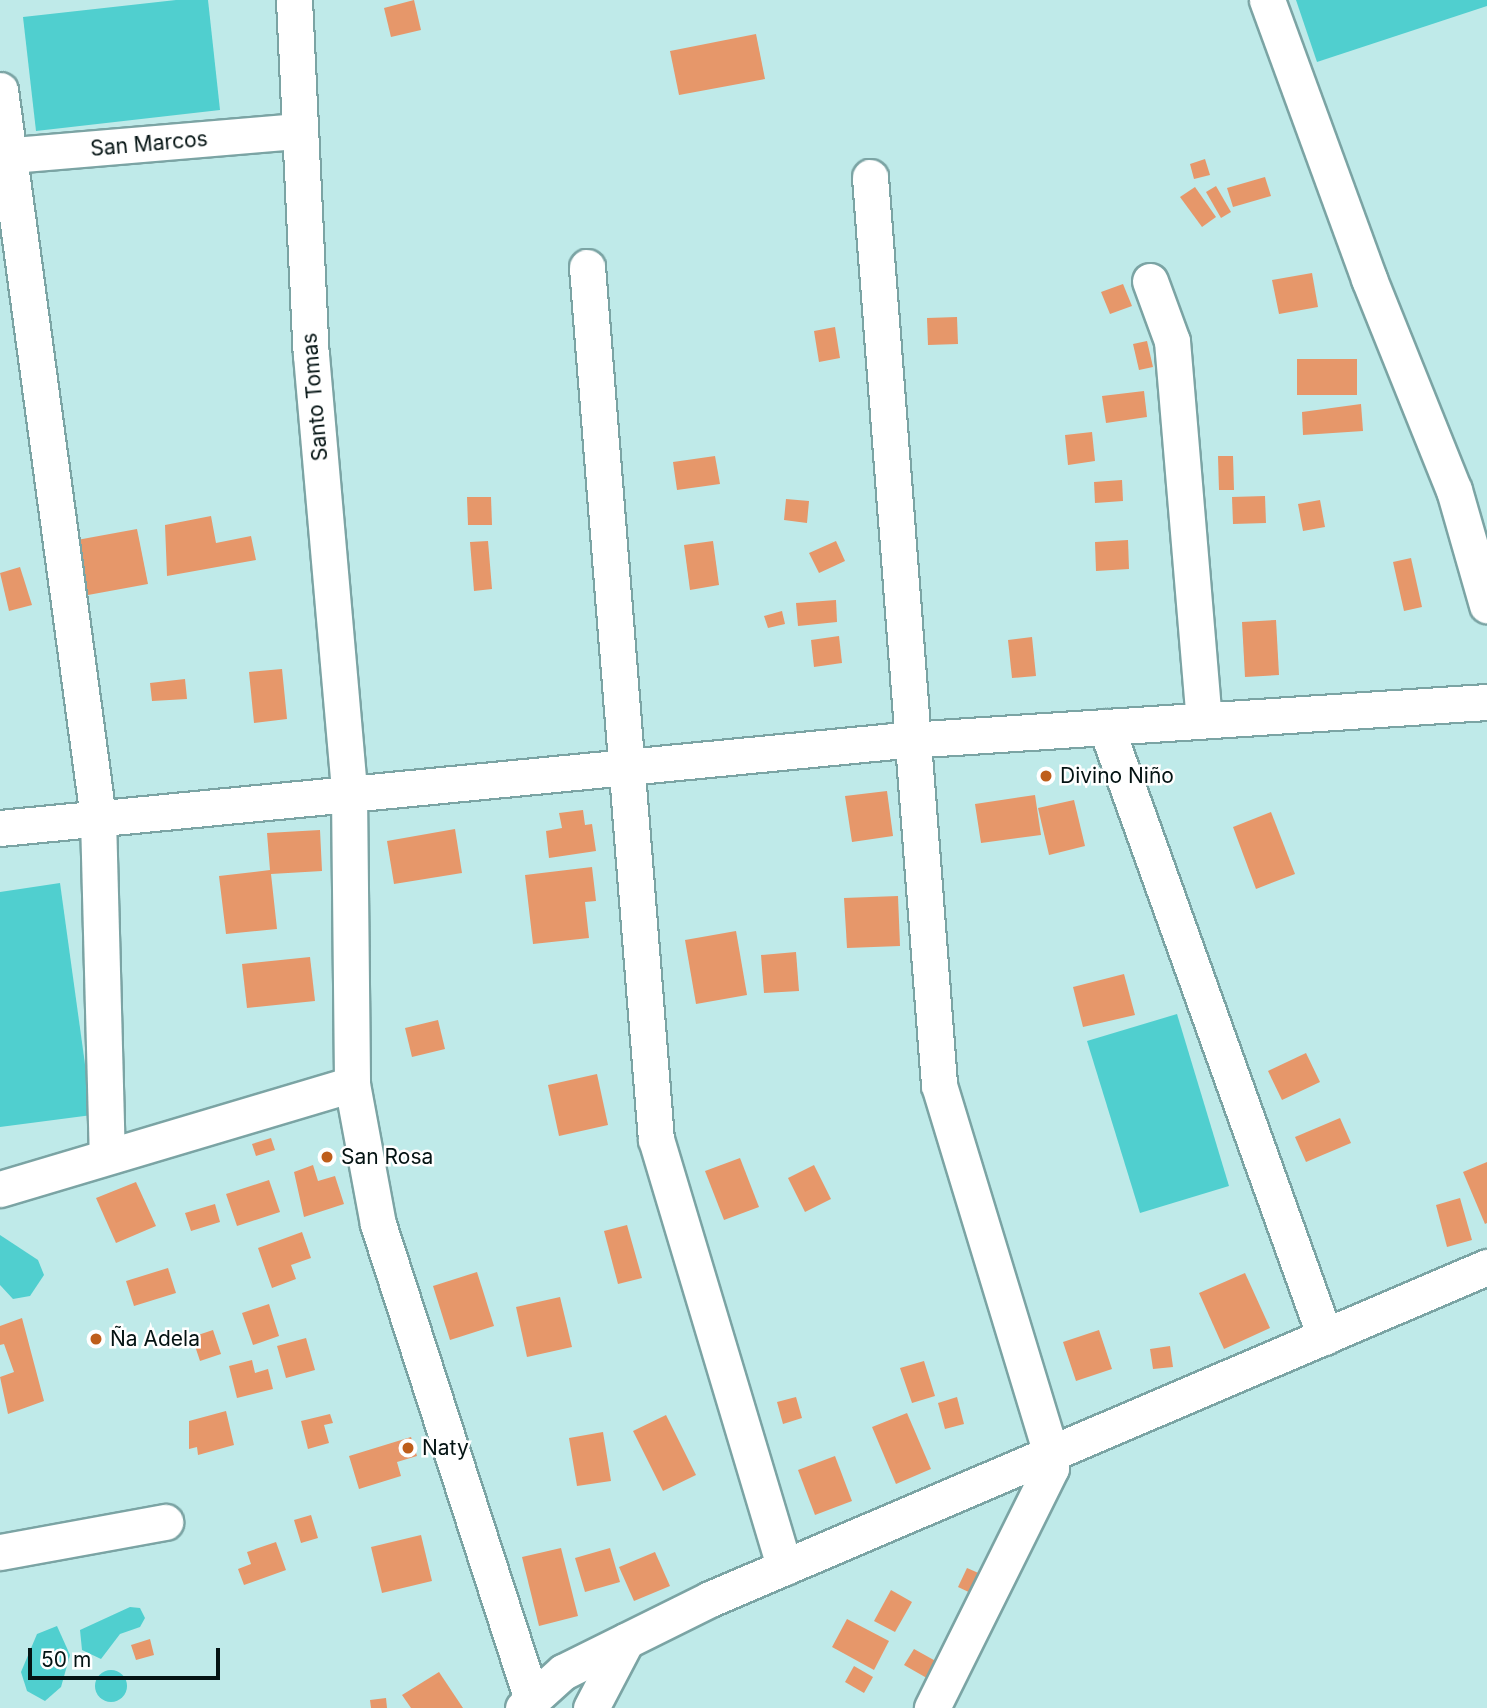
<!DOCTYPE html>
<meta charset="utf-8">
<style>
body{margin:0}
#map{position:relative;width:1487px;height:1708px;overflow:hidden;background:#bfeae9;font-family:Inter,sans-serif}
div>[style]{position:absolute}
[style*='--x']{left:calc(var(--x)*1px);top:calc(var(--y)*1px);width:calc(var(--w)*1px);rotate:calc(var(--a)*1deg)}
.green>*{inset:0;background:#50cfcf}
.round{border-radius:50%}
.building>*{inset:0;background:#e6976a}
.roads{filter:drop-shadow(2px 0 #7ba4a4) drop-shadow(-2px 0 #7ba4a4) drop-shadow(0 2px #7ba4a4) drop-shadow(0 -2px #7ba4a4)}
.minor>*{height:35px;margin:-17.5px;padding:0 17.5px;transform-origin:17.5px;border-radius:17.5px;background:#fff}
.dots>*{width:19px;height:19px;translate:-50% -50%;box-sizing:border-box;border:4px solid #fff;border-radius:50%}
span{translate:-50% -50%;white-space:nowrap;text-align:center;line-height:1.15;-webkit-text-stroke:5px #fff;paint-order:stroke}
.street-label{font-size:21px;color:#041313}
.poi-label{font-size:21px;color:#041313}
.left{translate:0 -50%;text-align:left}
.scale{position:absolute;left:28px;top:1648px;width:192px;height:32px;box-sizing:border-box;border:4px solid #041313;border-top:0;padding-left:9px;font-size:21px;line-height:24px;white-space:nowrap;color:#041313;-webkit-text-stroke:5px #fff;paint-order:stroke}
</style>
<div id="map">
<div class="green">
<i style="clip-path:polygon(176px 0,208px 0,220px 110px,36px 131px,23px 17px)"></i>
<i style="clip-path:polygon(1296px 0,1487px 0,1487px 6px,1317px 62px)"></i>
<i style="clip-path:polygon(60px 883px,92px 1115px,0 1127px,0 892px)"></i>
<i style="clip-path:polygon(1177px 1014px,1229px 1186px,1140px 1213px,1087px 1041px)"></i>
<i style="clip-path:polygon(0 1235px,38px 1260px,44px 1275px,30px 1296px,13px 1299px,0 1285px)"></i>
<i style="clip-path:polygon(130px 1607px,140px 1608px,145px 1618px,140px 1627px,120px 1634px,101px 1659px,82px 1650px,80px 1630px)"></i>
<i style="clip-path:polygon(57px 1626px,70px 1655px,61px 1687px,45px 1701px,27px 1691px,21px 1672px,37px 1634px)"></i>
<i class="round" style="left:95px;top:1670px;width:32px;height:32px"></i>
</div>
<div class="building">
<i style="clip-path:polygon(414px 0,421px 30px,391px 37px,384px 8px)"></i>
<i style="clip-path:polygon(756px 34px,765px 79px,679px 95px,670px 51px)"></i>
<i style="clip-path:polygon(1205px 159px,1210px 175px,1194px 179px,1190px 164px)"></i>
<i style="clip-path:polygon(1265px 177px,1271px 196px,1233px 207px,1227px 188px)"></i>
<i style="clip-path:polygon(1216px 186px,1231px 212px,1221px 218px,1206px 192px)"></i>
<i style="clip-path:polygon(1195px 187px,1216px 217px,1202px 227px,1180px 197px)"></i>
<i style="clip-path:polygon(1312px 273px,1318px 307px,1279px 314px,1272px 280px)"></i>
<i style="clip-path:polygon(1123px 284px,1132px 306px,1110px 314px,1101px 292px)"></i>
<i style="clip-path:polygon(957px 317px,958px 344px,928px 345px,927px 318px)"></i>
<i style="clip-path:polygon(835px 327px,840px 358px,819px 362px,814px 331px)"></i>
<i style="clip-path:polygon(1147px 341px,1153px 367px,1139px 370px,1133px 344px)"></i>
<i style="clip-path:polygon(1297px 359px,1357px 359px,1357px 395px,1297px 395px)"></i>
<i style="clip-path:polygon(1144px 391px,1147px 417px,1106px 423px,1102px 396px)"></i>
<i style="clip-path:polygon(1361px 404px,1363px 431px,1303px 435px,1302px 412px)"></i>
<i style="clip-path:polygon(1092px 432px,1095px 461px,1068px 465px,1065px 435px)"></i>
<i style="clip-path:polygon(715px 456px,720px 484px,677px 490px,673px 462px)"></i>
<i style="clip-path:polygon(1218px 456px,1233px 456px,1234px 490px,1219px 490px)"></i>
<i style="clip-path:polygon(1122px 480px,1123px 501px,1095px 503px,1094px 482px)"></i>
<i style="clip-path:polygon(1265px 496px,1266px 523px,1233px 524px,1232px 497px)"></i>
<i style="clip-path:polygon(467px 497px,491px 497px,492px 525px,468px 525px)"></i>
<i style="clip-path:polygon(786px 499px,809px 501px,807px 523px,784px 520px)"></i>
<i style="clip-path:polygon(1320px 500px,1325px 527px,1303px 531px,1298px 504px)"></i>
<i style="clip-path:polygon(211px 516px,216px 543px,251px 536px,256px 560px,167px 576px,165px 525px)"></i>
<i style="clip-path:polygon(137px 529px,148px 584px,88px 595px,77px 540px)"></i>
<i style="clip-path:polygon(1128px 540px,1129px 569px,1096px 571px,1095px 542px)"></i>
<i style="clip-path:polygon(488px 541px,492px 589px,474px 591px,470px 542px)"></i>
<i style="clip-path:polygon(713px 541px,719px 585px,690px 590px,684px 545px)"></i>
<i style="clip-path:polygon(836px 541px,845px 561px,819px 573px,809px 553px)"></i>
<i style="clip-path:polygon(1411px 558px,1422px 607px,1404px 611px,1393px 562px)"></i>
<i style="clip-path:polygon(20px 567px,32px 605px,9px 611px,0 573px)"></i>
<i style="clip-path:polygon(836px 600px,837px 622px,798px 626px,796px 603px)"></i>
<i style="clip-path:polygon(782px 611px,785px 624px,768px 628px,764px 616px)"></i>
<i style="clip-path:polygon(1276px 620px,1279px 675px,1245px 677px,1242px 622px)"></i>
<i style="clip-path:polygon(839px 636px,842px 663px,814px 667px,811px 640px)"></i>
<i style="clip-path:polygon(1032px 637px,1036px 676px,1012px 678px,1008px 640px)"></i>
<i style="clip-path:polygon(282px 669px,287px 719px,254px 723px,249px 672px)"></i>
<i style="clip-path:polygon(185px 679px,187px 699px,152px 701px,150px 683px)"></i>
<i style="clip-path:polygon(887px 791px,893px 836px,852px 842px,845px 796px)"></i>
<i style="clip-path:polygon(1035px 795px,1041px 835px,981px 843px,975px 804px)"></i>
<i style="clip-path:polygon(1074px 800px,1085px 846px,1049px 855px,1038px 808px)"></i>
<i style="clip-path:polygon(583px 810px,585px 825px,592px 824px,596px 851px,549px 858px,546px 831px,562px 828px,559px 813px)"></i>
<i style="clip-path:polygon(1271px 812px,1295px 874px,1256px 889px,1233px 827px)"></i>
<i style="clip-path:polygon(455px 829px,462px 873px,394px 884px,387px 841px)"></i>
<i style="clip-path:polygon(320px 830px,322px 871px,271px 874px,277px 929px,226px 934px,219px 876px,270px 870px,267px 833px)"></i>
<i style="clip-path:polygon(592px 867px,596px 901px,585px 902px,589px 938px,533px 944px,525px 875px)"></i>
<i style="clip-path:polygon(898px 896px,900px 946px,847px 948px,844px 898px)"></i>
<i style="clip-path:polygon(736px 931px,747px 995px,696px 1004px,685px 940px)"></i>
<i style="clip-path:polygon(796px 952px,799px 991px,764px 993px,761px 955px)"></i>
<i style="clip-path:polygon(310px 957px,315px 1001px,247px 1008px,242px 964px)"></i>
<i style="clip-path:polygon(1124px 974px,1135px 1015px,1083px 1027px,1073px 987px)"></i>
<i style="clip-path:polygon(438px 1020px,445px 1049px,412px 1057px,405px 1028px)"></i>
<i style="clip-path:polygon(1306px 1053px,1320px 1082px,1282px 1100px,1268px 1071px)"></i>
<i style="clip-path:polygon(597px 1074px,608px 1125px,559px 1136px,548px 1085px)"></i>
<i style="clip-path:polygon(1340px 1118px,1351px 1143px,1306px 1162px,1295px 1137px)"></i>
<i style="clip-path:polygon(271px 1138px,275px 1150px,256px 1156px,252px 1144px)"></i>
<i style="clip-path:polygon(740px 1158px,759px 1207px,724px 1220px,705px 1171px)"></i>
<i style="clip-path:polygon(1487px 1162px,1487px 1223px,1485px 1224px,1463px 1172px)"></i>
<i style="clip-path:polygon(313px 1165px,318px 1181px,335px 1176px,344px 1204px,304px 1217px,294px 1172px)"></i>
<i style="clip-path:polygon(814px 1165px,831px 1199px,805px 1212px,788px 1178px)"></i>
<i style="clip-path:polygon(269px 1180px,280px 1212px,237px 1226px,226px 1194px)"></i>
<i style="clip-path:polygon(136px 1182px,156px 1226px,116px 1243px,96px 1198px)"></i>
<i style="clip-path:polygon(1460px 1198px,1472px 1240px,1447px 1247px,1436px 1205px)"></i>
<i style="clip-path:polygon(215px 1204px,220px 1222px,191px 1231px,185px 1213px)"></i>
<i style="clip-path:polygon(627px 1225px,642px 1278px,618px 1284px,604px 1231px)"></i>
<i style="clip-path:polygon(302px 1232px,311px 1258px,291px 1265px,296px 1279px,272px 1288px,258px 1248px)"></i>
<i style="clip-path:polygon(168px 1268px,176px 1293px,134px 1306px,126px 1281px)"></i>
<i style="clip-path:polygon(477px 1272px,494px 1326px,450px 1340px,433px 1286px)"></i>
<i style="clip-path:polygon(1245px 1273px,1270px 1328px,1224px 1349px,1199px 1293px)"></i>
<i style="clip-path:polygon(560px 1297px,572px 1347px,527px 1357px,516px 1307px)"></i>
<i style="clip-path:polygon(269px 1304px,279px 1336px,253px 1345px,242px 1313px)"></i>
<i style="clip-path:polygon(22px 1318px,44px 1401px,8px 1414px,0 1377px,14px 1372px,4px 1344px,0 1345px,0 1326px)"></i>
<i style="clip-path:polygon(213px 1330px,221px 1354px,200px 1361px,192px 1337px)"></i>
<i style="clip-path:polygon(1099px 1330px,1112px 1369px,1076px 1381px,1063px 1342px)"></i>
<i style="clip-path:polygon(306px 1338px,315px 1370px,286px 1378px,277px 1346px)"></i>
<i style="clip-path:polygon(1170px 1346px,1173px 1367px,1153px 1369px,1150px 1349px)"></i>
<i style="clip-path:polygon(252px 1360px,255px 1373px,268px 1369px,273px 1389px,237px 1398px,229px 1366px)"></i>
<i style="clip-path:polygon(924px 1361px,935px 1396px,912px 1403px,900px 1368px)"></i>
<i style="clip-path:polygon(796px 1397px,802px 1418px,783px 1424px,777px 1402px)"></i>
<i style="clip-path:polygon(957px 1397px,964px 1424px,945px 1429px,938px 1403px)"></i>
<i style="clip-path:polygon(226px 1411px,234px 1445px,198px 1455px,197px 1447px,189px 1449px,189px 1421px)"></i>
<i style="clip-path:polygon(907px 1413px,931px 1469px,896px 1484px,872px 1427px)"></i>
<i style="clip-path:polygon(330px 1414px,333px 1423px,324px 1425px,329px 1443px,308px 1449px,301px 1421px)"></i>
<i style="clip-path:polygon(666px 1415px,696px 1475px,663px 1491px,633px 1431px)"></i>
<i style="clip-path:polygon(603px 1432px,611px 1481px,577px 1486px,569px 1438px)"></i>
<i style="clip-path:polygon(411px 1437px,417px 1456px,397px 1462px,401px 1476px,359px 1489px,349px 1456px)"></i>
<i style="clip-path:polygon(835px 1456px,852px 1501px,815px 1515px,798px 1470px)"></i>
<i style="clip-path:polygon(311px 1515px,318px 1538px,301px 1543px,294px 1520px)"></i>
<i style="clip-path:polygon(421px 1535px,432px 1581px,382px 1593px,371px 1547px)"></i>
<i style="clip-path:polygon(276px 1542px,286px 1570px,244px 1585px,238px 1569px,251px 1564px,247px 1552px)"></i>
<i style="clip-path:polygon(561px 1548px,578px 1616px,539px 1626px,522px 1557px)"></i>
<i style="clip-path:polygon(610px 1548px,620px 1582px,585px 1592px,575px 1558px)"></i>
<i style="clip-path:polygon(655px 1552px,670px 1586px,634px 1601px,619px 1567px)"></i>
<i style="clip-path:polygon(967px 1568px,983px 1575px,975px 1595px,958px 1587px)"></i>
<i style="clip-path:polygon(891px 1590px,912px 1602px,895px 1632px,874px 1621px)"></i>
<i style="clip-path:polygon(847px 1619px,889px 1641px,874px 1670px,832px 1647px)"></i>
<i style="clip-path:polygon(150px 1639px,154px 1655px,136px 1660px,131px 1645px)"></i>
<i style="clip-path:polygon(914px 1649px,941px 1664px,932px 1681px,904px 1665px)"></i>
<i style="clip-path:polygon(854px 1666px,873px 1677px,864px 1693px,845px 1682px)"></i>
<i style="clip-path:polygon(439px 1672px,463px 1708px,411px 1708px,402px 1695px)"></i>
<i style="clip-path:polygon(386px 1698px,387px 1708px,371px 1708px,370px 1700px)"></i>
</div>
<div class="roads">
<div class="minor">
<i style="--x:294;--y:0;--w:355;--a:87.3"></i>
<i style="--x:311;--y:355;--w:440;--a:85"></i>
<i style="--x:349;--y:793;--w:291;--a:89.4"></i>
<i style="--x:352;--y:1084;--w:142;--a:79.5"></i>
<i style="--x:378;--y:1224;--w:500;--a:72.07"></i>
<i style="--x:1267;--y:0;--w:297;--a:69.9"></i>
<i style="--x:1369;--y:279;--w:227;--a:68.1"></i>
<i style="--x:1454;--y:490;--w:120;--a:74"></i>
<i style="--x:0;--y:90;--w:735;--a:82.33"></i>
<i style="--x:98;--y:818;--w:337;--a:88.5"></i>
<i style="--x:0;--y:156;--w:300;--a:-4.8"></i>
<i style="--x:870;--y:177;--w:911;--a:85.65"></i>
<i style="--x:939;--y:1085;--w:385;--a:73.1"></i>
<i style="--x:1051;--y:1453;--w:15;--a:90"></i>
<i style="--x:1051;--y:1468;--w:268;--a:116.4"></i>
<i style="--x:587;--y:267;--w:875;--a:85.48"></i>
<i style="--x:656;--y:1139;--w:447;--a:73.3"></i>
<i style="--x:1150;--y:281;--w:64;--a:69.9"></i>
<i style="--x:1172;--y:341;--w:380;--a:85.2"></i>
<i style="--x:1106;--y:727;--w:648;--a:70.25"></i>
<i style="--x:0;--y:828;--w:897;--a:-5.56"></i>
<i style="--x:893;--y:741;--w:595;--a:-3.76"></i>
<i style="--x:0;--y:1189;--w:367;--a:-16.6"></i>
<i style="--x:0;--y:1552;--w:168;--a:-10.3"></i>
<i style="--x:523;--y:1708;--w:54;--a:-42"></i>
<i style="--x:563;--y:1672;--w:164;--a:-26.4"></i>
<i style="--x:710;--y:1599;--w:845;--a:-23.14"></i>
<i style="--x:591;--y:1708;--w:76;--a:-62.4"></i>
</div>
</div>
<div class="dots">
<i style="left:1046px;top:776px;background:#be5e1b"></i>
<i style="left:327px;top:1157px;background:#be5e1b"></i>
<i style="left:96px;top:1339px;background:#be5e1b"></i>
<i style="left:408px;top:1448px;background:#be5e1b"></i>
</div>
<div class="street-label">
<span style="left:149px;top:144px;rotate:-5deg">San Marcos</span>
<span style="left:315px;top:397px;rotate:-95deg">Santo Tomas</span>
</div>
<div class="poi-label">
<span class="left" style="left:1060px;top:776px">Divino Niño</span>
<span class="left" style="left:341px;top:1157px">San Rosa</span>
<span class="left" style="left:110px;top:1339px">Ña Adela</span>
<span class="left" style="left:422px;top:1448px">Naty</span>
</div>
<div class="scale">50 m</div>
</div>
